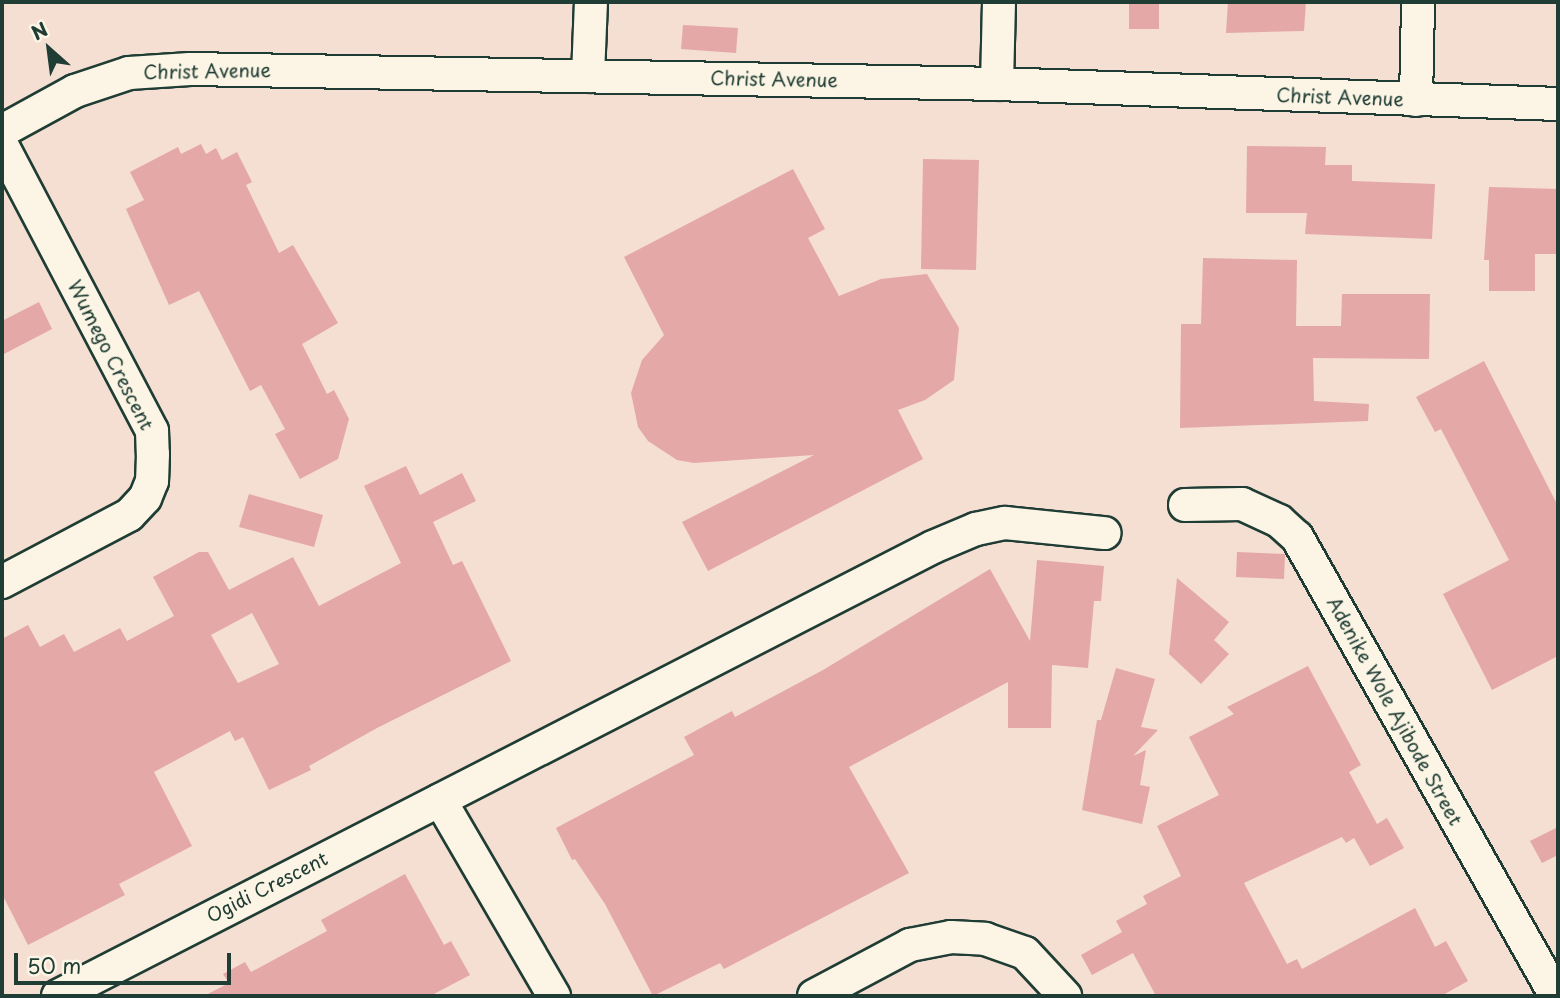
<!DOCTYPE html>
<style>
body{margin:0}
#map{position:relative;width:1560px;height:998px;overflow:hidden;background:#f5ded2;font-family:"Playpen Sans",sans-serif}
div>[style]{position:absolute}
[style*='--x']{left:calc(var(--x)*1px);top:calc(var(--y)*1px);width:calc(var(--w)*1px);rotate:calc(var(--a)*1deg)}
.building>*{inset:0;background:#e4a9a7}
.roads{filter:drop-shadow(2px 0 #1f3d34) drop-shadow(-2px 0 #1f3d34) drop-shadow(0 2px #1f3d34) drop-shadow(0 -2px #1f3d34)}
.street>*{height:32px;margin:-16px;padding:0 16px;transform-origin:16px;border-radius:16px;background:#fcf5e5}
span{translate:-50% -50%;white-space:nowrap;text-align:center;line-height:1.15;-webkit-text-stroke:5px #fcf5e5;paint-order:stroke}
.street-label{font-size:19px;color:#1f3d34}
.frame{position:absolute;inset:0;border:4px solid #1f3d34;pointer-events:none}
.north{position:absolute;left:14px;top:14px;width:70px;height:70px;-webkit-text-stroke:5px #fcf5e5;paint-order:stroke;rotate:332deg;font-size:19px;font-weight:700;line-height:28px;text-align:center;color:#1f3d34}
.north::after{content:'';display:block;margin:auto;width:24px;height:32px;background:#1f3d34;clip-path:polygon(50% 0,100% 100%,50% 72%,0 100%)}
.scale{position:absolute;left:14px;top:953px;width:217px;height:32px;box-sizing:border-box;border:4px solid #1f3d34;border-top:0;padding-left:9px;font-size:21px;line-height:24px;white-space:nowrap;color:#1f3d34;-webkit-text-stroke:5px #fcf5e5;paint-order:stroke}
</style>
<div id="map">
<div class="building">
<i style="clip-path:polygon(1129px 2px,1159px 2px,1159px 29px,1129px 29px)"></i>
<i style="clip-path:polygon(1228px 2px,1306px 2px,1304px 31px,1226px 33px)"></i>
<i style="clip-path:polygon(683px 25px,738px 28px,736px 53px,681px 49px)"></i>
<i style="clip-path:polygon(201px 144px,206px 154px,216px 148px,222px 160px,237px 152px,252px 182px,246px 185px,279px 253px,293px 245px,338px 323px,302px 344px,327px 394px,334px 390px,349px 419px,338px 459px,300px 479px,275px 434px,285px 429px,261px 385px,250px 391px,199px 291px,169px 305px,126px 209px,144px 200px,130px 172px,178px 147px,181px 154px)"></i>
<i style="clip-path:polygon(1247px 146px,1326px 147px,1325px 165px,1352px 165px,1352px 181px,1435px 184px,1432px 239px,1305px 234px,1307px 213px,1246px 213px)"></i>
<i style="clip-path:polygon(923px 159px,979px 160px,976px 270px,921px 269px)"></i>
<i style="clip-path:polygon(793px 169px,825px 229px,808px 238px,839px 296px,881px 279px,927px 274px,959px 328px,954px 380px,925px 400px,898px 410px,923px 459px,708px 571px,682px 522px,814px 455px,694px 463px,677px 460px,648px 441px,638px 427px,631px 393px,642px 360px,664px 335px,624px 257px)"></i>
<i style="clip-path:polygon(1489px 187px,1558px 189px,1558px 254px,1535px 254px,1535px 291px,1489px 291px,1489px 260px,1484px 260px)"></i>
<i style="clip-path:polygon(1203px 258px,1297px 260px,1296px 326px,1341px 326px,1342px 294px,1430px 294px,1429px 359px,1313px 358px,1314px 401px,1369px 404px,1368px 421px,1180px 428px,1181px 324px,1201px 324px)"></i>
<i style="clip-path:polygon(39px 302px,52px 329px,2px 355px,2px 321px)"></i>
<i style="clip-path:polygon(1484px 361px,1558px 506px,1558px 656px,1492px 690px,1443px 594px,1509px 560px,1441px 429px,1435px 432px,1416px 397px)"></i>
<i style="clip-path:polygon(evenodd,406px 466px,420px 495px,462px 473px,476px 501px,433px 522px,453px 565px,462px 561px,511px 661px,377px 728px,309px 766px,311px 770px,269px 790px,243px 737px,235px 741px,230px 731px,154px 772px,192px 846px,119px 884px,125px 895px,28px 945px,2px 894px,2px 639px,28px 625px,40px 647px,64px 634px,74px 652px,120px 628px,127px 641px,174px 616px,153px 577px,199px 552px,208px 552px,229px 590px,293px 557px,319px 606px,401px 563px,364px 486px,406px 466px,252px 613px,279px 664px,238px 683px,211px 635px,252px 613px)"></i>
<i style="clip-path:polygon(249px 494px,323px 515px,314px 547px,239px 527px)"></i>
<i style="clip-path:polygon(1237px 552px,1285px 554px,1284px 579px,1236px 577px)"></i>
<i style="clip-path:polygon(1037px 560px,1104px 566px,1101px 601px,1094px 601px,1088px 668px,1052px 665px,1051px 728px,1008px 728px,1008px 682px,849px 767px,909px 873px,724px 969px,720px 963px,653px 996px,605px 904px,575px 859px,572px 860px,556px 828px,694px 755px,684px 737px,732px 711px,735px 717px,823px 670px,990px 569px,1030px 641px)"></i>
<i style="clip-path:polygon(1177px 578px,1229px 622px,1214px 640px,1229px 654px,1201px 684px,1169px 654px)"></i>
<i style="clip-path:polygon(1308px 666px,1361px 765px,1349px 772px,1377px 824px,1387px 818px,1404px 848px,1370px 866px,1354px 838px,1346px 843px,1342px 837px,1244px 883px,1287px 964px,1297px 959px,1302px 969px,1415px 908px,1435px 947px,1446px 941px,1468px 981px,1441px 996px,1156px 996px,1133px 953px,1092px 975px,1081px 955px,1122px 932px,1116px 921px,1147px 904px,1143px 896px,1181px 876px,1157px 826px,1219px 795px,1189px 737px,1234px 714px,1227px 707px)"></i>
<i style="clip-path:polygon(1116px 668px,1155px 679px,1141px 727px,1158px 730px,1133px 756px,1146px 750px,1140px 785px,1150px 787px,1142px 824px,1082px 810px,1097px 720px,1101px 720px)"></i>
<i style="clip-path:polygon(1558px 827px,1558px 855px,1542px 863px,1530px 841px)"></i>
<i style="clip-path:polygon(405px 874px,444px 945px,451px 941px,470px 975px,430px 996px,204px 996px,229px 983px,223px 974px,245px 962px,251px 972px,327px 931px,321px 920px)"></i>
</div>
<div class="roads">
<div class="street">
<i style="--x:588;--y:76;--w:74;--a:-87.7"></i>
<i style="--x:997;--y:84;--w:82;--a:-88.6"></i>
<i style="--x:1416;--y:100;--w:98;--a:-88.8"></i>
<i style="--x:2;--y:131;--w:83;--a:-28.7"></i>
<i style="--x:75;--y:91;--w:57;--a:-18.4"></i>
<i style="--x:129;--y:73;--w:61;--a:-3.8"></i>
<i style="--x:190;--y:69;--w:807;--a:1.06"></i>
<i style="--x:997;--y:84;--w:561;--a:2.04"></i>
<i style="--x:2;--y:145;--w:323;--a:62.3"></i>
<i style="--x:152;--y:431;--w:23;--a:88"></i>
<i style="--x:153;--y:454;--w:27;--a:92"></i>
<i style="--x:152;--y:481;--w:18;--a:112"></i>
<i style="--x:145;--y:498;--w:23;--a:133"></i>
<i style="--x:129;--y:515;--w:144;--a:152.2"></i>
<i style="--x:1185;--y:505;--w:57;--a:-1"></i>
<i style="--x:1242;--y:504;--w:41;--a:24.7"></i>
<i style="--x:1279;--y:521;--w:24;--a:42"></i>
<i style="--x:1297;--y:537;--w:527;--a:60.57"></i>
<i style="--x:440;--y:800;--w:227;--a:59.8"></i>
<i style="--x:58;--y:996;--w:983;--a:-27.16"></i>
<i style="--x:933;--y:547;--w:47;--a:-22.7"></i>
<i style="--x:976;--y:529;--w:30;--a:-12"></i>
<i style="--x:1005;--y:523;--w:100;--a:5.8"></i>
<i style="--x:814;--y:996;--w:109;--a:-28"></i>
<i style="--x:910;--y:945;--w:42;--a:-11"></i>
<i style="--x:951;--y:937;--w:34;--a:3"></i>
<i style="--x:985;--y:939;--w:42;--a:19.3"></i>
<i style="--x:1025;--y:953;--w:59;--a:47.1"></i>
</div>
</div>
<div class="street-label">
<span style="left:207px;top:71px;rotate:-1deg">Christ Avenue</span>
<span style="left:774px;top:79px;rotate:1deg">Christ Avenue</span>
<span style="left:1340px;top:97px;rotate:2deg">Christ Avenue</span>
<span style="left:111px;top:355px;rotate:63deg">Wumego Crescent</span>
<span style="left:1395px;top:711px;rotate:61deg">Adenike Wole Ajibode Street</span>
<span style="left:267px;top:887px;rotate:-27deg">Ogidi Crescent</span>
</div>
<div class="frame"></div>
<div class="north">N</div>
<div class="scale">50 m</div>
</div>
